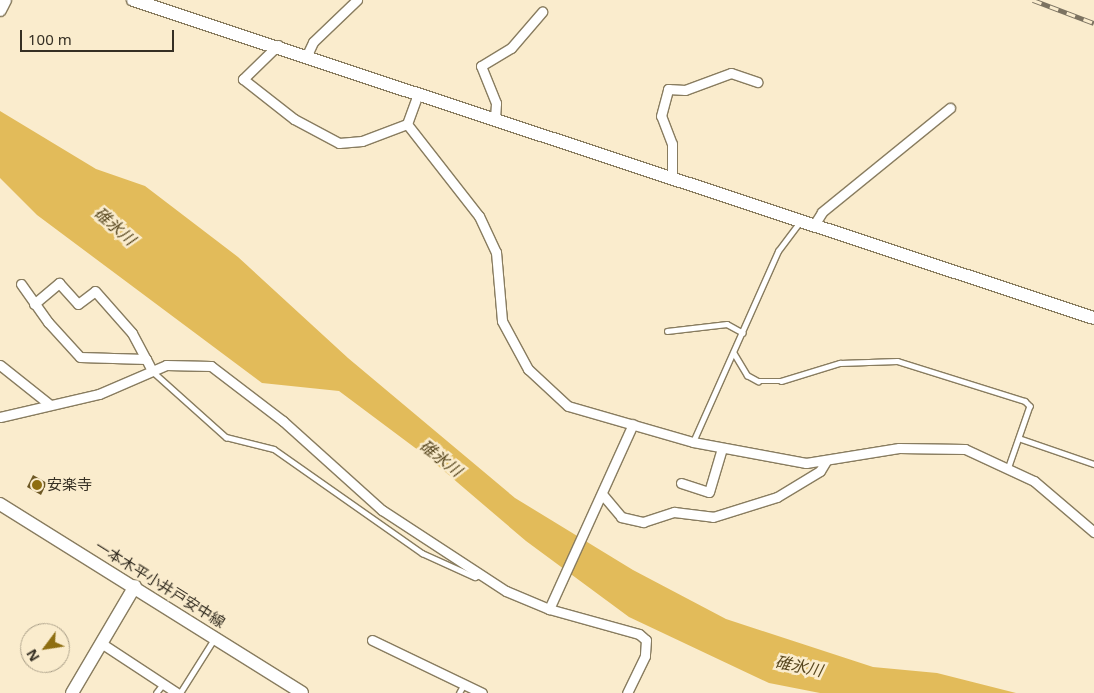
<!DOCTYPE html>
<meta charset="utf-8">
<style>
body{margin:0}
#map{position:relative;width:1094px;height:693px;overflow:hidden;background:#faeccd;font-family:"Noto Sans","Noto Sans JP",sans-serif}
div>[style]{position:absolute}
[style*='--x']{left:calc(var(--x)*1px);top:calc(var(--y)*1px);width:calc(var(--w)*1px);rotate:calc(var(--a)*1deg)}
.water>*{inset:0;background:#e2bb5a}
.building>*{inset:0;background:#6d5825}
.roads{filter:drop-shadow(1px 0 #887c5f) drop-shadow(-1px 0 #887c5f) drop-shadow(0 1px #887c5f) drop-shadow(0 -1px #887c5f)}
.lane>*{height:4.5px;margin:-2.25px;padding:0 2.25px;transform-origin:2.25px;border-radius:2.25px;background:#fff}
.street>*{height:9px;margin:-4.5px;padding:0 4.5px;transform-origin:4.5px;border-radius:4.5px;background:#fff}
.secondary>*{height:12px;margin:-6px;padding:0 6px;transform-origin:6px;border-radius:6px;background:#fff}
.rail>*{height:5px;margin-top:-2.5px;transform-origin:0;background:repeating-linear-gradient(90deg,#faeccd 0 9px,#7c7361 0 18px);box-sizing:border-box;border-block:1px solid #7c7361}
.dots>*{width:14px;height:14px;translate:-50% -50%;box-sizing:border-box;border:2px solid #faeccd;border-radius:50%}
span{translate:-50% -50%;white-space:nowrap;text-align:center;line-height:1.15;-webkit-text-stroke:5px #faeccd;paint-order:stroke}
.poi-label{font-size:15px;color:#352f23}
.left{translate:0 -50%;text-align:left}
.street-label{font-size:15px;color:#352f23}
.water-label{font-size:16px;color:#57461e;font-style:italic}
.north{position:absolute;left:20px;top:623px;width:50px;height:50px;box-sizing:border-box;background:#faeccd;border:1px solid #aba089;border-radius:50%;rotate:239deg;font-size:14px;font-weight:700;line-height:20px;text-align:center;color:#352f23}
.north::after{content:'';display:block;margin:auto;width:18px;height:22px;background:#8e6e11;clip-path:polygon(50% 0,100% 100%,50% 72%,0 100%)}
.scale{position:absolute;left:20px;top:30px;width:154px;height:22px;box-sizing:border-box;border:2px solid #352f23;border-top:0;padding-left:6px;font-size:15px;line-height:18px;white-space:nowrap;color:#352f23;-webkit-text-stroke:4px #faeccd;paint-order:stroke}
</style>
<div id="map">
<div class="water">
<i style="clip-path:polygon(0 111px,96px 169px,145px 186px,238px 257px,348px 358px,515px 498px,633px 570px,726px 619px,873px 667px,937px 673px,1016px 693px,820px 693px,769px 683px,629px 617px,526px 541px,430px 459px,339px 391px,262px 383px,37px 215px,0 178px)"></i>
</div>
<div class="building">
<i style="clip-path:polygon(33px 475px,47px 483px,41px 495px,27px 487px)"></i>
</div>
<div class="roads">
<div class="lane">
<i style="--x:667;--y:331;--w:60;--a:-6.7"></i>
<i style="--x:727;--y:324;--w:18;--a:29"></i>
<i style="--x:734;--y:353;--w:26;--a:59"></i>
<i style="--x:747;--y:375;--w:13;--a:29"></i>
<i style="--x:758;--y:381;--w:23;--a:0"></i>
<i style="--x:781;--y:381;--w:62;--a:-17"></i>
<i style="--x:840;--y:363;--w:57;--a:-2"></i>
<i style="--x:897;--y:361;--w:134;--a:17.4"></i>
<i style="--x:1025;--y:401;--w:7;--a:45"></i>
<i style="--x:1030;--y:406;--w:67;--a:109.2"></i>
<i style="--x:151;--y:370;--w:101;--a:41.8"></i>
<i style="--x:226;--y:437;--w:49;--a:14"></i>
<i style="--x:274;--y:449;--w:181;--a:35.1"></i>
<i style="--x:422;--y:553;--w:58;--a:24.4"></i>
<i style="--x:475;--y:577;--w:5;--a:-22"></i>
<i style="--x:1021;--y:439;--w:77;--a:18.9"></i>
<i style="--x:693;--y:442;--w:209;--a:-66"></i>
<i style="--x:778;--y:251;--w:36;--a:-53"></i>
<i style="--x:156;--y:693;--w:11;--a:-52"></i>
<i style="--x:180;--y:693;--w:64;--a:-57.8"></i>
<i style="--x:459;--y:693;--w:10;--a:-61"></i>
</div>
<div class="street">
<i style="--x:278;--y:45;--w:49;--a:135.8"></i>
<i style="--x:243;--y:79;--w:65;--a:38.1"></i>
<i style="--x:294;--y:119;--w:51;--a:28.1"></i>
<i style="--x:339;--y:143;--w:23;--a:-5"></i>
<i style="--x:362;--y:141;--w:48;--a:-20.7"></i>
<i style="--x:407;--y:124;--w:33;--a:-70"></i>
<i style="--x:307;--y:55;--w:14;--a:-65"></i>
<i style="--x:313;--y:42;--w:61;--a:-43.7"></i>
<i style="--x:495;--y:118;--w:15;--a:-86"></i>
<i style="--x:496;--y:103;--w:40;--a:-112"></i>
<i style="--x:481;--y:66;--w:35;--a:-31"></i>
<i style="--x:511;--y:48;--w:48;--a:-49.3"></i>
<i style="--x:407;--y:124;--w:117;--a:52"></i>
<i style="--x:479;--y:216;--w:40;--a:65"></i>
<i style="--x:496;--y:252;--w:69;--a:85"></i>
<i style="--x:502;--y:321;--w:55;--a:61.6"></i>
<i style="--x:528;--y:369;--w:54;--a:42.8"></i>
<i style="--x:568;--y:406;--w:130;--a:16.1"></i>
<i style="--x:693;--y:442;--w:115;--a:10.5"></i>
<i style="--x:806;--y:463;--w:94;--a:-9.2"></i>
<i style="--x:899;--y:448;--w:66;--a:0.9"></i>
<i style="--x:965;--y:449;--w:76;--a:24.9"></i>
<i style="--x:1034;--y:481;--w:79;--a:40.4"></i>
<i style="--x:672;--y:176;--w:32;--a:-90"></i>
<i style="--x:672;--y:144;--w:30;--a:-111"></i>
<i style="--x:661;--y:116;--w:28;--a:-75"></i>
<i style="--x:668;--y:89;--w:17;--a:3"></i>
<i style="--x:685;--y:90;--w:49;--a:-20.3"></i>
<i style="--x:731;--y:73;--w:28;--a:19"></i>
<i style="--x:814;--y:225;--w:15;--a:-58"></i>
<i style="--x:822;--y:212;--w:165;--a:-39.1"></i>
<i style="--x:21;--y:284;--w:47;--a:54.6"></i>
<i style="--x:48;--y:322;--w:47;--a:47.6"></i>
<i style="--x:80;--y:357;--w:66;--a:1.7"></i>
<i style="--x:146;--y:359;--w:11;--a:63"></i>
<i style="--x:34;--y:304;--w:33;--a:-40"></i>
<i style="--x:59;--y:283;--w:28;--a:48"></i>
<i style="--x:78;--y:304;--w:21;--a:-37"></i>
<i style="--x:95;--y:291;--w:56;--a:48.6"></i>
<i style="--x:132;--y:333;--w:30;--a:62"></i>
<i style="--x:0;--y:365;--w:63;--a:38.5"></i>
<i style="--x:0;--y:417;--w:102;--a:-13.1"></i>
<i style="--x:99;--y:394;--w:73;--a:-23.4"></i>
<i style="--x:166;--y:365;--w:45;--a:1.3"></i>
<i style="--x:211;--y:366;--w:91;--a:37.4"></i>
<i style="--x:283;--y:421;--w:133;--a:42"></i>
<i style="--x:382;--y:510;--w:148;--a:33.2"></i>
<i style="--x:506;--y:591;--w:47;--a:22.7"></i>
<i style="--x:549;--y:609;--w:93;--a:15.5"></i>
<i style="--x:639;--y:634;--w:9;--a:41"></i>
<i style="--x:646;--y:640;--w:16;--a:94"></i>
<i style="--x:645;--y:656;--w:41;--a:115.9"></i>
<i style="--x:681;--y:483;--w:29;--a:18"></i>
<i style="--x:709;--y:492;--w:46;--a:-73.5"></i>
<i style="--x:602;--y:494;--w:30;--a:50"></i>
<i style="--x:621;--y:517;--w:23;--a:13"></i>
<i style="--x:643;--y:522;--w:33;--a:-18"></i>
<i style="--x:674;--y:512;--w:39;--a:7"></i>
<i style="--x:713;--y:517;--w:67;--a:-17.4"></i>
<i style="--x:777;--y:497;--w:50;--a:-31.2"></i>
<i style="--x:820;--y:471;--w:12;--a:-59"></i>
<i style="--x:549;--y:609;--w:203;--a:-65.6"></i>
<i style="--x:372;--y:640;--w:122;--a:25.7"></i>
<i style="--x:101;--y:643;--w:91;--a:33.3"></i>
</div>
<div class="secondary">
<i style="--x:133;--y:0;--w:1012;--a:18.31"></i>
<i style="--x:0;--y:10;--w:11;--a:-63"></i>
<i style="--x:0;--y:504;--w:356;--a:32"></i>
<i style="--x:72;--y:693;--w:124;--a:-59.5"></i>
</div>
</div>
<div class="rail">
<i style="--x:1033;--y:0;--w:65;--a:20.7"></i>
</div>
<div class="dots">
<i style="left:37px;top:485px;background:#8e6e11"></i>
</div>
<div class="poi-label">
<span class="left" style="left:47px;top:485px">安楽寺</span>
</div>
<div class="street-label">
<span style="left:160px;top:584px;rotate:32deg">一本木平小井戸安中線</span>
</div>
<div class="water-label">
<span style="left:115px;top:226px;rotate:41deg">碓氷川</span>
<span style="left:441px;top:458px;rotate:38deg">碓氷川</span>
<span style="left:799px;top:666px;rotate:12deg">碓氷川</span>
</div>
<div class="north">N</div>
<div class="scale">100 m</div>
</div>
